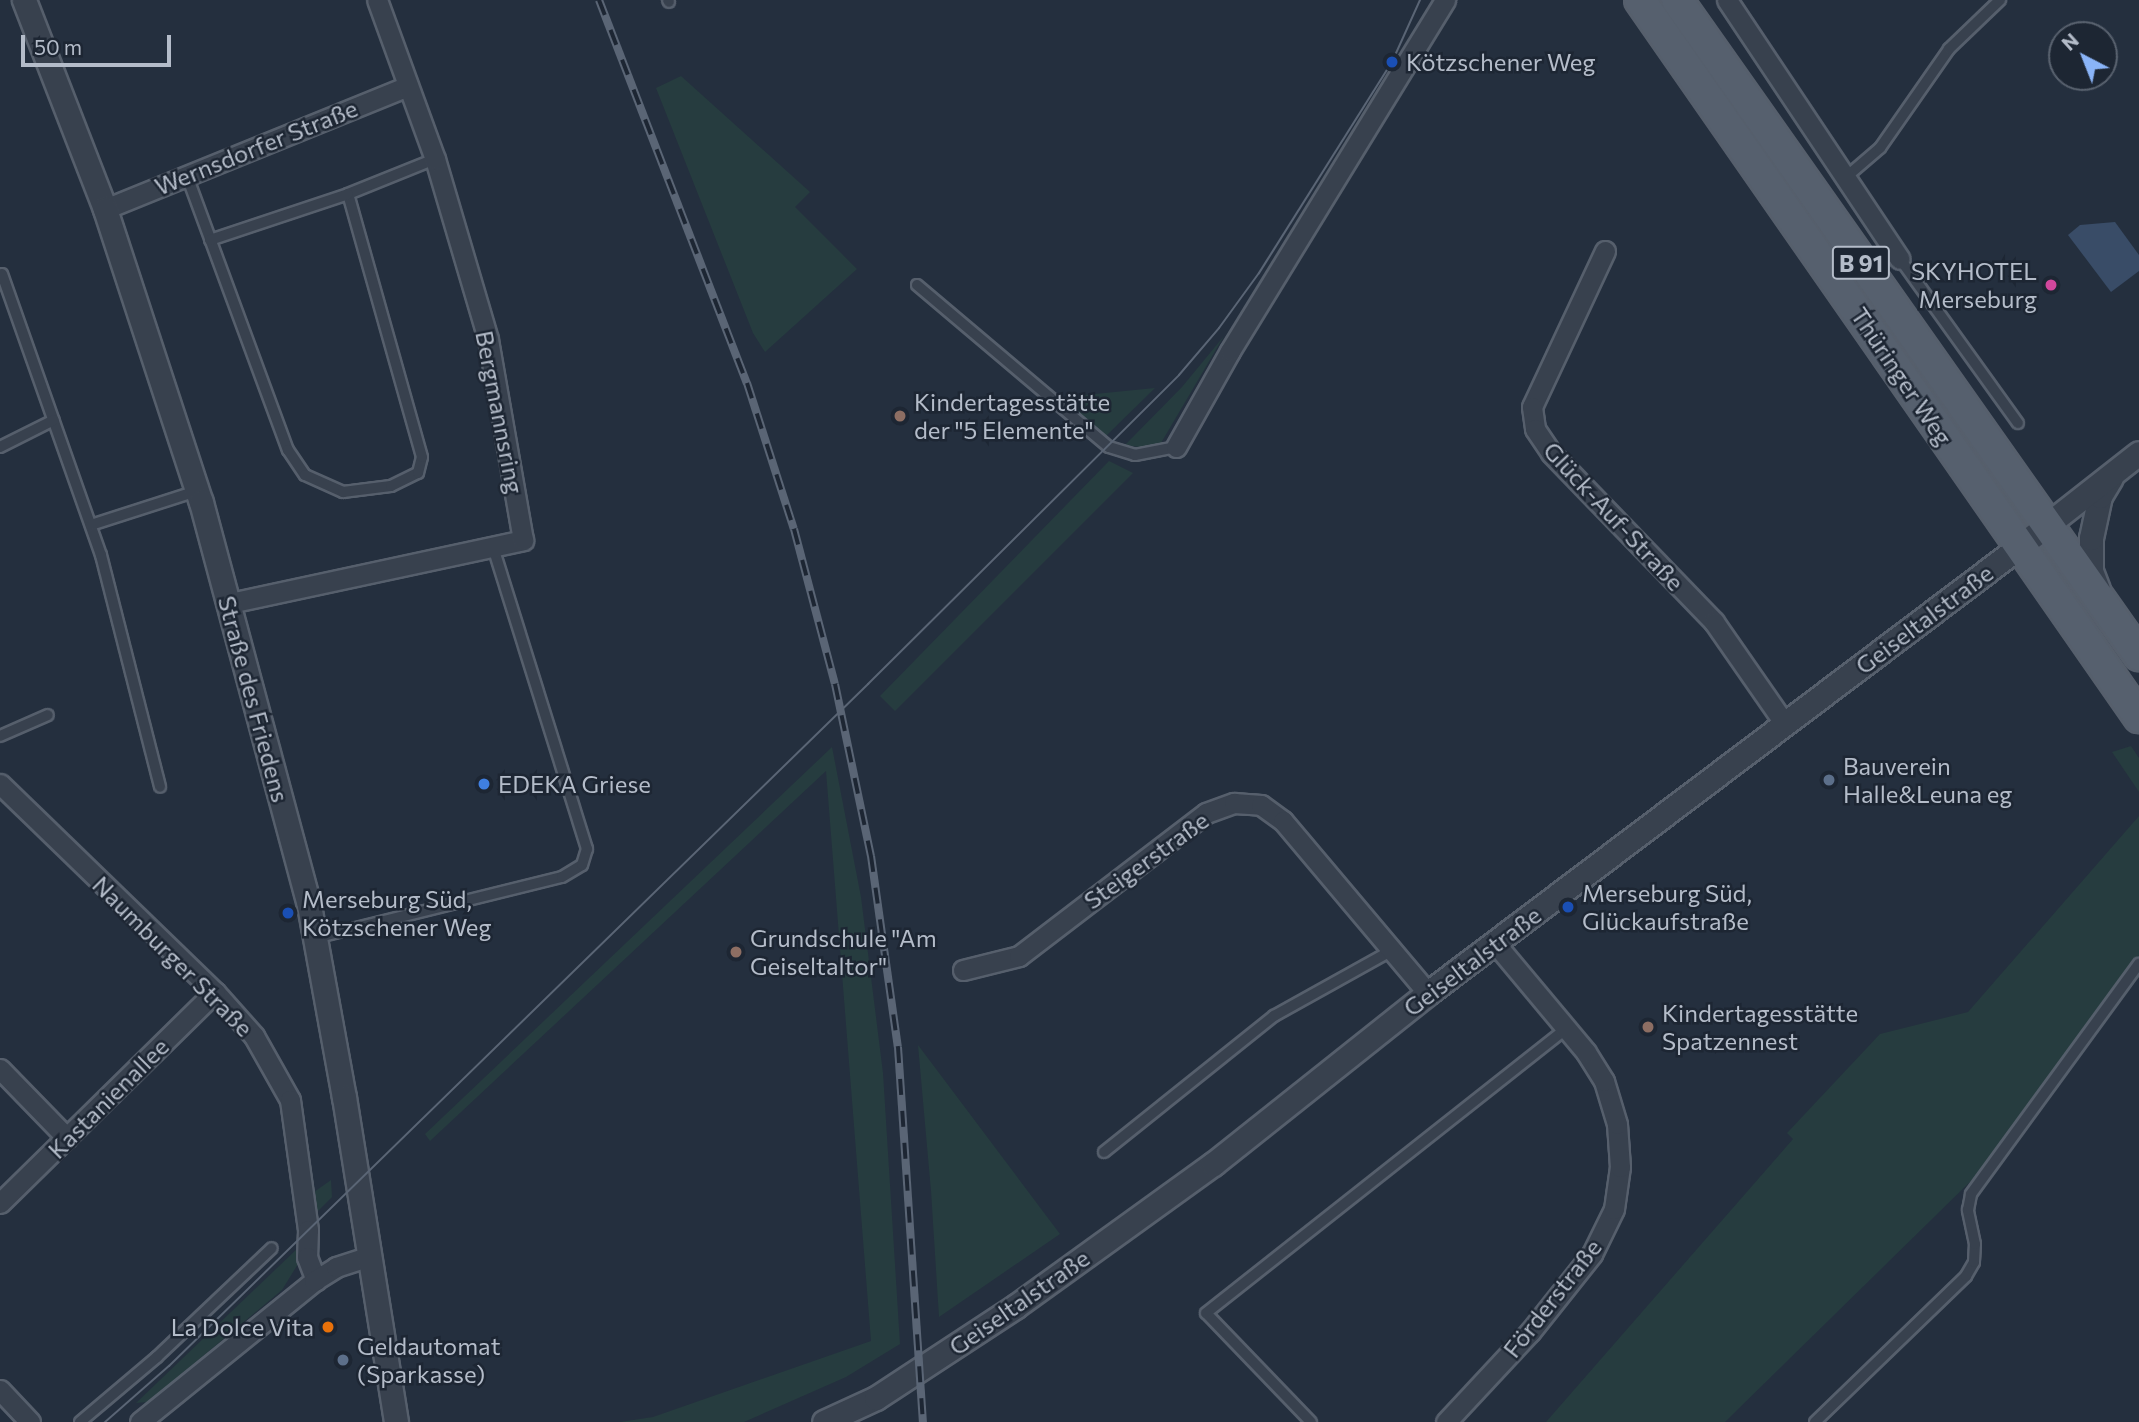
<!DOCTYPE html>
<meta charset="utf-8">
<style>
body{margin:0}
#map{position:relative;width:2139px;height:1422px;overflow:hidden;background:#242f3e;font-family:Commissioner,sans-serif}
div>[style]{position:absolute}
[style*='--x']{left:calc(var(--x)*1px);top:calc(var(--y)*1px);width:calc(var(--w)*1px);rotate:calc(var(--a)*1deg)}
.green>*{inset:0;background:#263c3f}
.water>*{inset:0;background:#394c67}
.roads{filter:drop-shadow(2px 0 #565f6c) drop-shadow(-2px 0 #565f6c) drop-shadow(0 2px #565f6c) drop-shadow(0 -2px #565f6c)}
.service>*{height:10px;margin:-5px;padding:0 5px;transform-origin:5px;border-radius:5px;background:#38414e}
.minor>*{height:19px;margin:-9.5px;padding:0 9.5px;transform-origin:9.5px;border-radius:9.5px;background:#38414e}
.tertiary>*{height:23px;margin:-11.5px;padding:0 11.5px;transform-origin:11.5px;border-radius:11.5px;background:#38414e}
.primary>*{height:30px;margin:-15px;padding:0 15px;transform-origin:15px;border-radius:15px;background:#56606e}
.tram>*{height:2px;margin:-1px;padding:0 1px;transform-origin:1px;border-radius:1px;background:#5a6575}
.rail>*{height:8px;margin-top:-4px;transform-origin:0;background:repeating-linear-gradient(90deg,#1d2633 0 16px,#5a6575 0 32px);box-sizing:border-box;border-block:2px solid #5a6575}
.dots>*{width:19px;height:19px;translate:-50% -50%;box-sizing:border-box;border:4px solid #1d2633;border-radius:50%}
span{translate:-50% -50%;white-space:nowrap;text-align:center;line-height:1.15;-webkit-text-stroke:5px #1d2633;paint-order:stroke}
.shield-label span{padding:2px 5px;background:#1d2633;border:2px solid;border-radius:5px;-webkit-text-stroke-width:0}
.shield-label{font-size:23px;color:#b4bcc9;font-weight:700}
.poi-label{font-size:24px;color:#b4bcc9}
.left{translate:0 -50%;text-align:left}
.right{translate:-100% -50%;text-align:right}
.street-label{font-size:24px;color:#b4bcc9}
.north{position:absolute;left:2048px;top:21px;width:70px;height:70px;box-sizing:border-box;background:#1d2633;border:2px solid #59626f;border-radius:50%;rotate:318deg;font-size:19px;font-weight:700;line-height:28px;text-align:center;color:#b4bcc9}
.north::after{content:'';display:block;margin:auto;width:24px;height:32px;background:#8ab4f8;clip-path:polygon(50% 0,100% 100%,50% 72%,0 100%)}
.scale{position:absolute;left:21px;top:35px;width:150px;height:32px;box-sizing:border-box;border:4px solid #b4bcc9;border-top:0;padding-left:9px;font-size:21px;line-height:24px;white-space:nowrap;color:#b4bcc9;-webkit-text-stroke:5px #1d2633;paint-order:stroke}
</style>
<div id="map">
<div class="green">
<i style="clip-path:polygon(681px 76px,810px 192px,795px 207px,857px 269px,765px 352px,753px 333px,656px 88px)"></i>
<i style="clip-path:polygon(1224px 336px,1161px 443px,1146px 448px,1125px 445px,1182px 387px)"></i>
<i style="clip-path:polygon(1155px 388px,1106px 436px,1055px 398px)"></i>
<i style="clip-path:polygon(1109px 461px,1133px 473px,895px 711px,880px 696px)"></i>
<i style="clip-path:polygon(2131px 746px,2139px 758px,2139px 792px,2112px 752px)"></i>
<i style="clip-path:polygon(832px 747px,861px 897px,883px 1073px,900px 1344px,846px 1377px,744px 1422px,620px 1422px,653px 1417px,871px 1341px,826px 771px,430px 1141px,425px 1134px)"></i>
<i style="clip-path:polygon(2139px 816px,2139px 956px,2063px 1064px,1978px 1174px,1725px 1422px,1546px 1422px,1793px 1139px,1787px 1133px,1880px 1034px,1968px 1012px)"></i>
<i style="clip-path:polygon(918px 1045px,1060px 1234px,939px 1317px,931px 1191px)"></i>
<i style="clip-path:polygon(331px 1180px,332px 1197px,315px 1214px,314px 1192px)"></i>
<i style="clip-path:polygon(300px 1246px,298px 1264px,282px 1290px,148px 1402px,136px 1403px)"></i>
</div>
<div class="water">
<i style="clip-path:polygon(2115px 222px,2139px 255px,2139px 271px,2111px 292px,2068px 235px,2080px 225px)"></i>
</div>
<div class="roads">
<div class="service">
<i style="--x:668;--y:0;--w:2;--a:63"></i>
<i style="--x:187;--y:176;--w:292;--a:69.8"></i>
<i style="--x:288;--y:450;--w:30;--a:56"></i>
<i style="--x:305;--y:475;--w:42;--a:24.1"></i>
<i style="--x:343;--y:492;--w:48;--a:-7.1"></i>
<i style="--x:391;--y:486;--w:30;--a:-26"></i>
<i style="--x:418;--y:473;--w:16;--a:-76"></i>
<i style="--x:422;--y:457;--w:273;--a:-105.7"></i>
<i style="--x:348;--y:194;--w:94;--a:-21.9"></i>
<i style="--x:1845;--y:178;--w:46;--a:-40.6"></i>
<i style="--x:1880;--y:148;--w:121;--a:-55.1"></i>
<i style="--x:1949;--y:49;--w:71;--a:-43.9"></i>
<i style="--x:210;--y:240;--w:145;--a:-18.4"></i>
<i style="--x:1900;--y:259;--w:202;--a:54.3"></i>
<i style="--x:2;--y:274;--w:298;--a:70.6"></i>
<i style="--x:101;--y:555;--w:239;--a:75.7"></i>
<i style="--x:917;--y:285;--w:251;--a:40.2"></i>
<i style="--x:1109;--y:447;--w:27;--a:17"></i>
<i style="--x:1135;--y:455;--w:42;--a:-11"></i>
<i style="--x:0;--y:447;--w:60;--a:-26.6"></i>
<i style="--x:91;--y:525;--w:111;--a:-17.8"></i>
<i style="--x:0;--y:736;--w:52;--a:-23.6"></i>
<i style="--x:315;--y:938;--w:254;--a:-13.9"></i>
<i style="--x:562;--y:877;--w:23;--a:-31"></i>
<i style="--x:582;--y:865;--w:17;--a:-73"></i>
<i style="--x:587;--y:849;--w:316;--a:-107.3"></i>
<i style="--x:1104;--y:1152;--w:218;--a:-38.7"></i>
<i style="--x:1274;--y:1016;--w:134;--a:-29.1"></i>
<i style="--x:80;--y:1422;--w:101;--a:-40.2"></i>
<i style="--x:157;--y:1357;--w:158;--a:-43.5"></i>
<i style="--x:1311;--y:1422;--w:151;--a:-133.9"></i>
<i style="--x:1206;--y:1313;--w:460;--a:-38.3"></i>
<i style="--x:1815;--y:1422;--w:210;--a:-44"></i>
<i style="--x:1966;--y:1276;--w:16;--a:-60"></i>
<i style="--x:1974;--y:1262;--w:18;--a:-87"></i>
<i style="--x:1975;--y:1244;--w:35;--a:-102"></i>
<i style="--x:1968;--y:1210;--w:16;--a:-79"></i>
<i style="--x:1971;--y:1194;--w:285;--a:-53.9"></i>
</div>
<div class="minor">
<i style="--x:1727;--y:0;--w:311;--a:56.3"></i>
<i style="--x:105;--y:209;--w:327;--a:-22.1"></i>
<i style="--x:1605;--y:251;--w:172;--a:115.1"></i>
<i style="--x:1532;--y:407;--w:22;--a:82"></i>
<i style="--x:1535;--y:429;--w:29;--a:56"></i>
<i style="--x:1551;--y:453;--w:235;--a:46"></i>
<i style="--x:1714;--y:622;--w:124;--a:55.2"></i>
<i style="--x:1176;--y:447;--w:110;--a:-60.6"></i>
<i style="--x:1230;--y:351;--w:412;--a:-58.5"></i>
<i style="--x:230;--y:603;--w:300;--a:-12.1"></i>
<i style="--x:523;--y:540;--w:204;--a:-99.9"></i>
<i style="--x:488;--y:339;--w:188;--a:-106.4"></i>
<i style="--x:435;--y:159;--w:169;--a:-110"></i>
<i style="--x:0;--y:784;--w:299;--a:44.1"></i>
<i style="--x:215;--y:992;--w:59;--a:48.4"></i>
<i style="--x:254;--y:1036;--w:73;--a:60.6"></i>
<i style="--x:290;--y:1100;--w:131;--a:82.1"></i>
<i style="--x:308;--y:1230;--w:27;--a:92"></i>
<i style="--x:307;--y:1257;--w:25;--a:69"></i>
<i style="--x:963;--y:970;--w:58;--a:-14"></i>
<i style="--x:1019;--y:956;--w:235;--a:-37.4"></i>
<i style="--x:1206;--y:813;--w:30;--a:-20"></i>
<i style="--x:1234;--y:803;--w:27;--a:4"></i>
<i style="--x:1261;--y:805;--w:27;--a:36"></i>
<i style="--x:1283;--y:821;--w:225;--a:49.9"></i>
<i style="--x:0;--y:1069;--w:96;--a:45.8"></i>
<i style="--x:0;--y:1203;--w:301;--a:-44.5"></i>
<i style="--x:0;--y:1390;--w:44;--a:46.8"></i>
<i style="--x:140;--y:1422;--w:224;--a:-39"></i>
<i style="--x:314;--y:1281;--w:26;--a:-32"></i>
<i style="--x:336;--y:1267;--w:35;--a:-18"></i>
<i style="--x:1446;--y:1422;--w:123;--a:-47"></i>
<i style="--x:1530;--y:1332;--w:100;--a:-51.5"></i>
<i style="--x:1592;--y:1254;--w:50;--a:-63.9"></i>
<i style="--x:1614;--y:1209;--w:42;--a:-81.9"></i>
<i style="--x:1620;--y:1167;--w:43;--a:-94"></i>
<i style="--x:1617;--y:1124;--w:45;--a:-106.8"></i>
<i style="--x:1604;--y:1081;--w:34;--a:-122"></i>
<i style="--x:1586;--y:1052;--w:142;--a:-129.9"></i>
</div>
<div class="tertiary">
<i style="--x:24;--y:0;--w:224;--a:68.8"></i>
<i style="--x:105;--y:209;--w:308;--a:71.9"></i>
<i style="--x:201;--y:502;--w:417;--a:75"></i>
<i style="--x:309;--y:905;--w:195;--a:79.7"></i>
<i style="--x:344;--y:1097;--w:329;--a:80.9"></i>
<i style="--x:2098;--y:589;--w:19;--a:-111"></i>
<i style="--x:2091;--y:571;--w:33;--a:-90"></i>
<i style="--x:2091;--y:538;--w:43;--a:-77.9"></i>
<i style="--x:2100;--y:496;--w:21;--a:-59"></i>
<i style="--x:824;--y:1422;--w:57;--a:-24.8"></i>
<i style="--x:876;--y:1398;--w:168;--a:-33.3"></i>
<i style="--x:1016;--y:1306;--w:243;--a:-35.8"></i>
<i style="--x:1213;--y:1164;--w:275;--a:-38.5"></i>
<i style="--x:1428;--y:993;--w:740;--a:-37.04"></i>
<i style="--x:2019;--y:547;--w:152;--a:-38.1"></i>
</div>
<div class="primary">
<i style="--x:1640;--y:0;--w:874;--a:55.16"></i>
<i style="--x:1677;--y:0;--w:802;--a:54.8"></i>
</div>
</div>
<div class="tram">
<i style="--x:105;--y:1422;--w:85;--a:-41.2"></i>
<i style="--x:169;--y:1366;--w:977;--a:-44.29"></i>
<i style="--x:868;--y:684;--w:438;--a:-44.8"></i>
<i style="--x:1179;--y:375;--w:62;--a:-49.6"></i>
<i style="--x:1219;--y:328;--w:68;--a:-54"></i>
<i style="--x:1259;--y:273;--w:249;--a:-57.8"></i>
<i style="--x:1392;--y:62;--w:68;--a:-65.7"></i>
</div>
<div class="rail">
<i style="--x:599;--y:0;--w:411;--a:68.9"></i>
<i style="--x:747;--y:383;--w:153;--a:72.2"></i>
<i style="--x:794;--y:529;--w:160;--a:75.2"></i>
<i style="--x:835;--y:684;--w:176;--a:78.2"></i>
<i style="--x:871;--y:856;--w:193;--a:82"></i>
<i style="--x:898;--y:1047;--w:376;--a:86.2"></i>
</div>
<div class="dots">
<i style="left:1392px;top:62px;background:#1a4fb4"></i>
<i style="left:2051px;top:285px;background:#d1479c"></i>
<i style="left:900px;top:416px;background:#8d6e63"></i>
<i style="left:1829px;top:780px;background:#5c6f8a"></i>
<i style="left:484px;top:784px;background:#3f7fe0"></i>
<i style="left:1568px;top:907px;background:#1a4fb4"></i>
<i style="left:288px;top:913px;background:#1a4fb4"></i>
<i style="left:736px;top:952px;background:#8d6e63"></i>
<i style="left:1648px;top:1027px;background:#8d6e63"></i>
<i style="left:328px;top:1327px;background:#e8710a"></i>
<i style="left:343px;top:1360px;background:#5c6f8a"></i>
</div>
<div class="shield-label">
<span style="left:1861px;top:263px">B 91</span>
</div>
<div class="poi-label">
<span class="left" style="left:1406px;top:62px">Kötzschener Weg</span>
<span class="right" style="left:2037px;top:285px">SKYHOTEL<br>Merseburg</span>
<span class="left" style="left:914px;top:416px">Kindertagesstätte<br>der "5 Elemente"</span>
<span class="left" style="left:1843px;top:780px">Bauverein<br>Halle&amp;Leuna eg</span>
<span class="left" style="left:498px;top:784px">EDEKA Griese</span>
<span class="left" style="left:1582px;top:907px">Merseburg Süd,<br>Glückaufstraße</span>
<span class="left" style="left:302px;top:913px">Merseburg Süd,<br>Kötzschener Weg</span>
<span class="left" style="left:750px;top:952px">Grundschule "Am<br>Geiseltaltor"</span>
<span class="left" style="left:1662px;top:1027px">Kindertagesstätte<br>Spatzennest</span>
<span class="right" style="left:314px;top:1327px">La Dolce Vita</span>
<span class="left" style="left:357px;top:1360px">Geldautomat<br>(Sparkasse)</span>
</div>
<div class="street-label">
<span style="left:256px;top:147px;rotate:-22deg">Wernsdorfer Straße</span>
<span style="left:1902px;top:376px;rotate:56deg">Thüringer Weg</span>
<span style="left:500px;top:412px;rotate:79deg">Bergmannsring</span>
<span style="left:1614px;top:516px;rotate:47deg">Glück-Auf-Straße</span>
<span style="left:1924px;top:619px;rotate:-37deg">Geiseltalstraße</span>
<span style="left:254px;top:699px;rotate:75deg">Straße des Friedens</span>
<span style="left:1146px;top:860px;rotate:-36deg">Steigerstraße</span>
<span style="left:173px;top:956px;rotate:45deg">Naumburger Straße</span>
<span style="left:1472px;top:961px;rotate:-37deg">Geiseltalstraße</span>
<span style="left:108px;top:1098px;rotate:-45deg">Kastanienallee</span>
<span style="left:1552px;top:1298px;rotate:-52deg">Förderstraße</span>
<span style="left:1019px;top:1302px;rotate:-35deg">Geiseltalstraße</span>
</div>
<div class="north">N</div>
<div class="scale">50 m</div>
</div>
